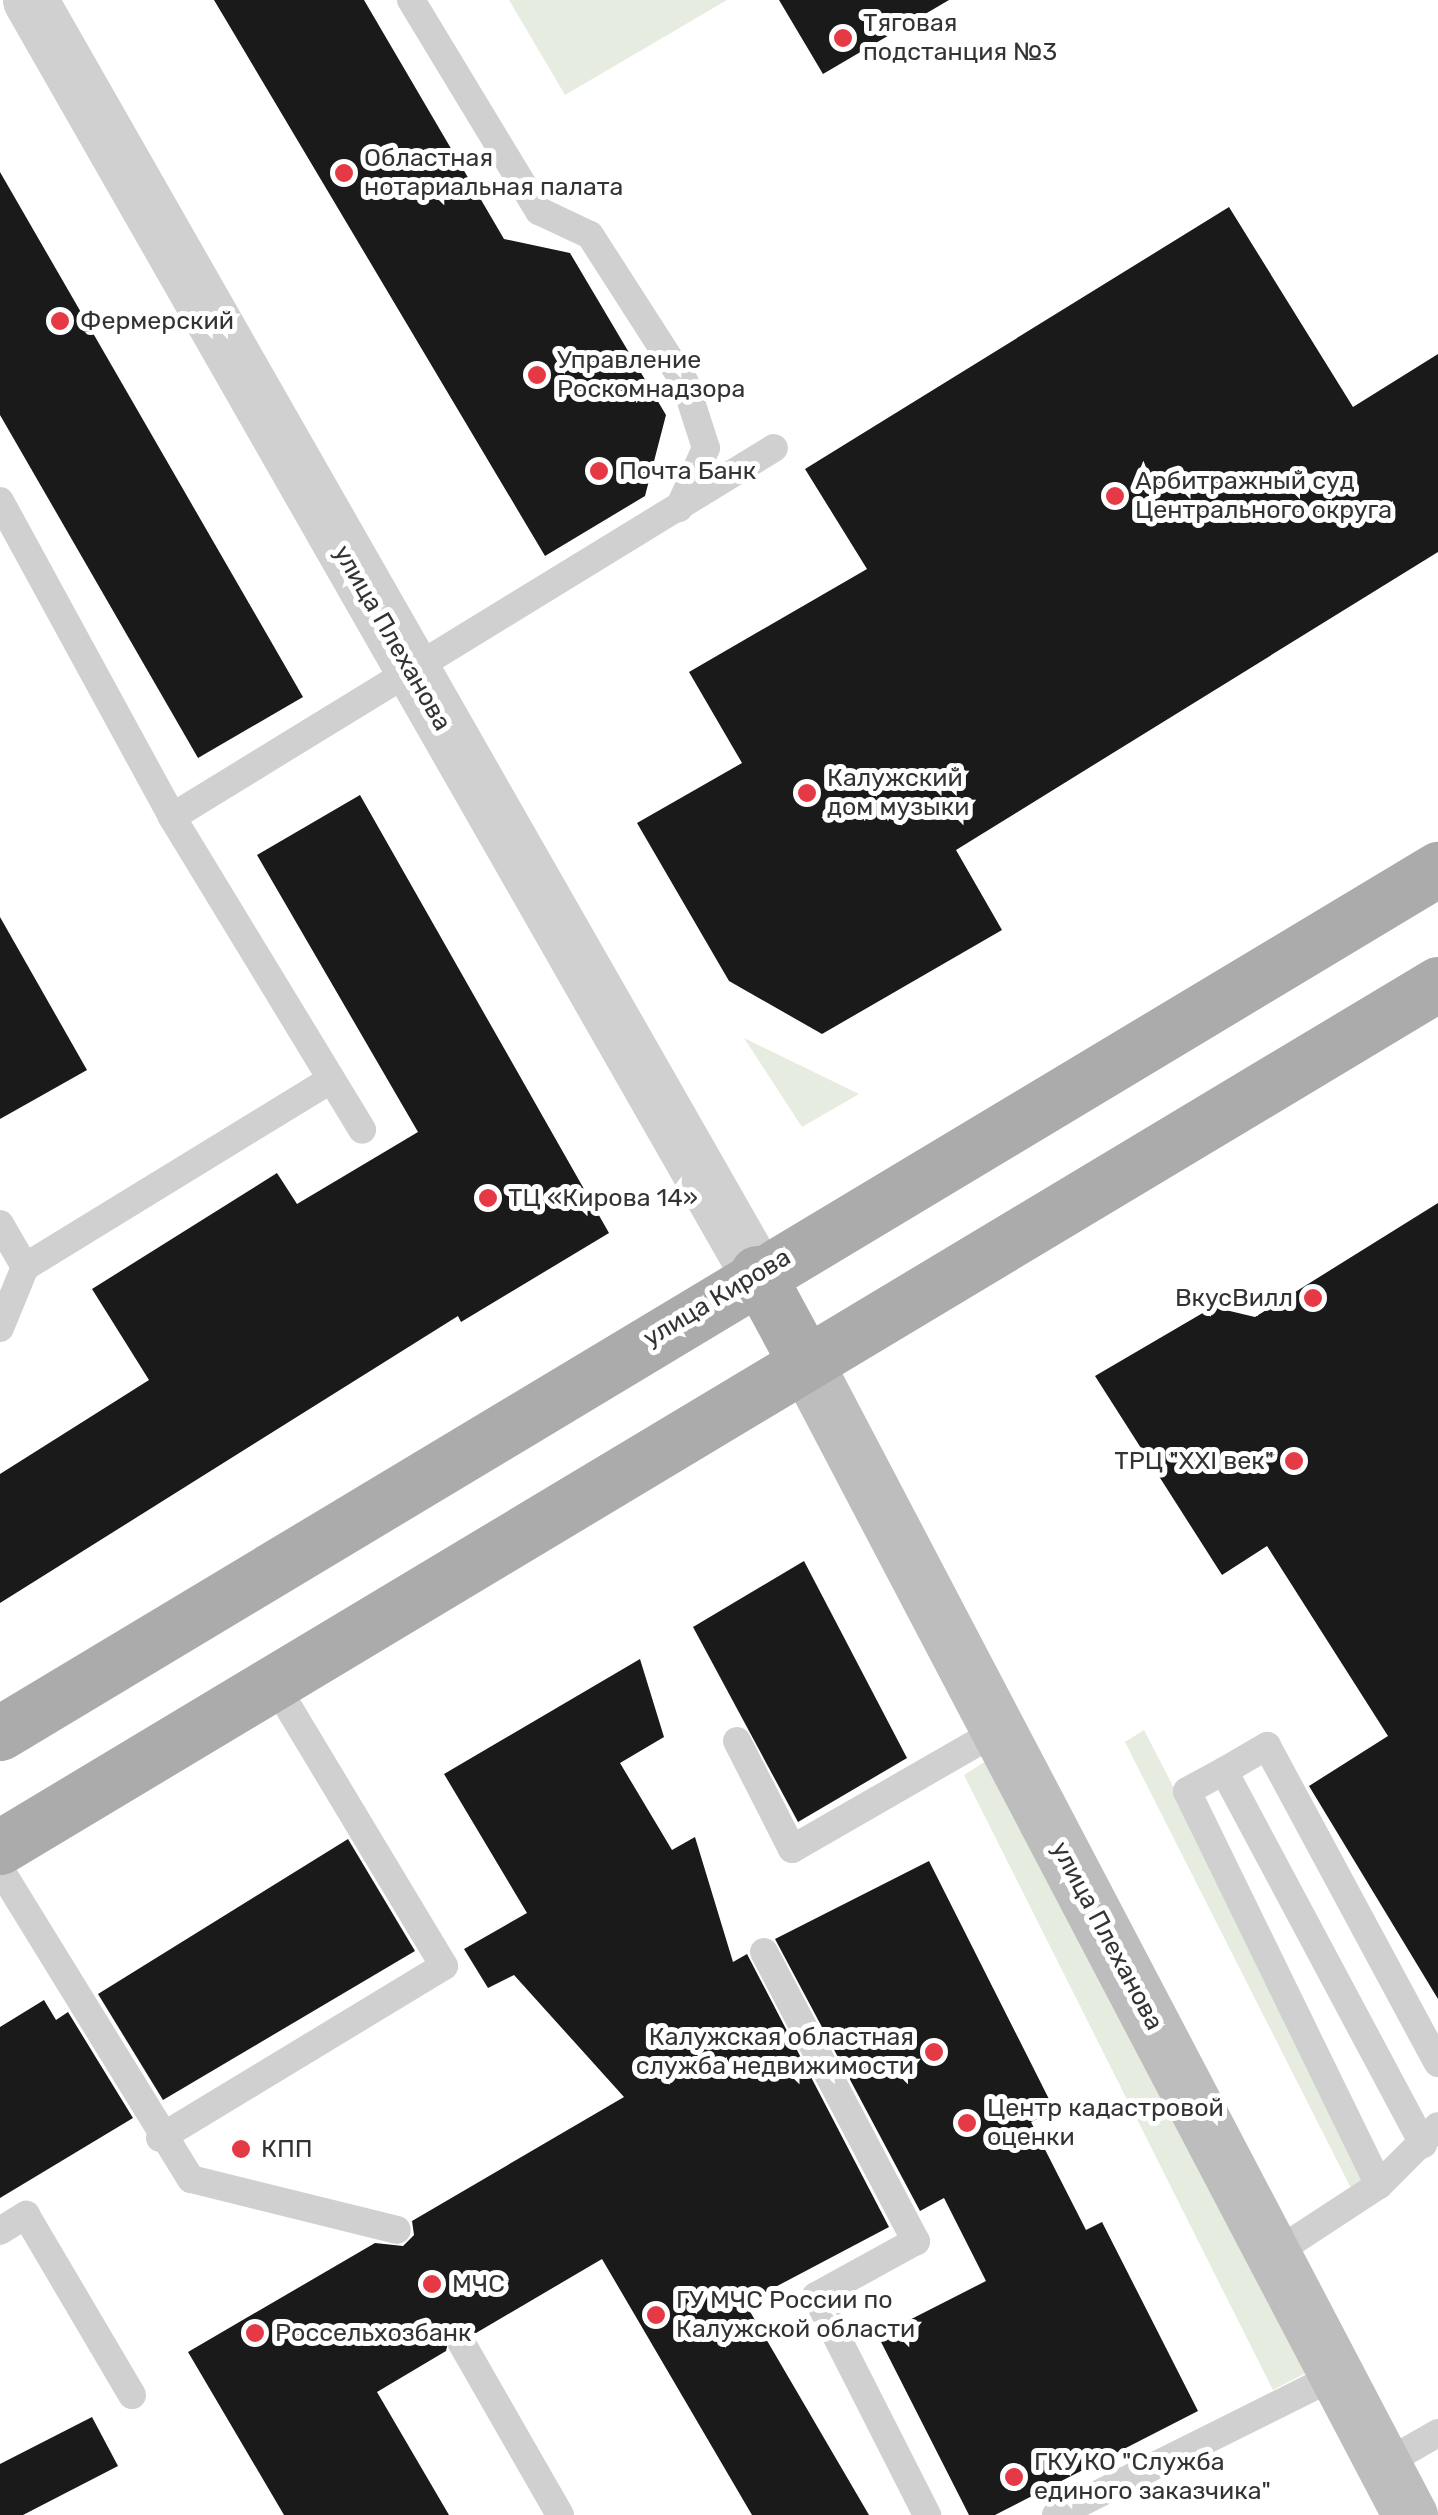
<!DOCTYPE html>
<meta charset="utf-8">
<style>
body{margin:0}
#map{position:relative;width:1438px;height:2515px;overflow:hidden;background:#fff;font-family:Rubik,sans-serif}
div>[style]{position:absolute}
[style*='--x']{left:calc(var(--x)*1px);top:calc(var(--y)*1px);width:calc(var(--w)*1px);rotate:calc(var(--a)*1deg)}
.green>*{inset:0;background:#e6ecdf}
.building>*{inset:0;background:#1a1a1a}
.service>*{height:28px;margin:-14px;padding:0 14px;transform-origin:14px;border-radius:14px;background:#d0d0d0}
.tertiary>*{height:55px;margin:-27.5px;padding:0 27.5px;transform-origin:27.5px;border-radius:27.5px;background:#d0d0d0}
.secondary>*{height:55px;margin:-27.5px;padding:0 27.5px;transform-origin:27.5px;border-radius:27.5px;background:#bdbdbd}
.primary>*{height:55px;margin:-27.5px;padding:0 27.5px;transform-origin:27.5px;border-radius:27.5px;background:#ababab}
.dots>*{width:28px;height:28px;translate:-50% -50%;box-sizing:border-box;border:5px solid #fff;border-radius:50%}
span{translate:-50% -50%;white-space:nowrap;text-align:center;line-height:1.15;-webkit-text-stroke:10px #fff;paint-order:stroke}
.poi-label{font-size:25px;color:#333}
.left{translate:0 -50%;text-align:left}
.right{translate:-100% -50%;text-align:right}
.street-label{font-size:25px;color:#333}
</style>
<div id="map">
<div class="green">
<i style="clip-path:polygon(509px 0,727px 0,565px 95px)"></i>
<i style="clip-path:polygon(744px 1038px,859px 1094px,802px 1127px)"></i>
<i style="clip-path:polygon(1144px 1730px,1379px 2185px,1357px 2200px,1125px 1742px)"></i>
<i style="clip-path:polygon(989px 1759px,1306px 2373px,1273px 2390px,964px 1775px)"></i>
</div>
<div class="building">
<i style="clip-path:polygon(214px 0,364px 0,504px 239px,570px 253px,666px 415px,645px 496px,545px 556px)"></i>
<i style="clip-path:polygon(779px 0,949px 0,823px 74px)"></i>
<i style="clip-path:polygon(0 172px,303px 697px,198px 758px,0 415px)"></i>
<i style="clip-path:polygon(1229px 207px,1353px 407px,1438px 354px,1438px 552px,956px 850px,1002px 930px,822px 1034px,729px 981px,637px 823px,742px 763px,689px 672px,867px 569px,805px 469px)"></i>
<i style="clip-path:polygon(360px 795px,609px 1233px,461px 1322px,458px 1316px,0 1603px,0 1474px,149px 1380px,92px 1289px,277px 1173px,297px 1204px,418px 1132px,257px 855px)"></i>
<i style="clip-path:polygon(0 917px,87px 1070px,0 1119px)"></i>
<i style="clip-path:polygon(1438px 1203px,1438px 1999px,1309px 1786px,1388px 1736px,1267px 1546px,1222px 1575px,1095px 1376px,1213px 1307px,1255px 1317px)"></i>
<i style="clip-path:polygon(804px 1561px,907px 1758px,798px 1822px,693px 1627px)"></i>
<i style="clip-path:polygon(640px 1659px,664px 1737px,620px 1763px,672px 1850px,695px 1837px,733px 1962px,747px 1954px,889px 2227px,745px 2303px,869px 2515px,752px 2515px,602px 2259px,476px 2333px,452px 2327px,446px 2351px,377px 2392px,449px 2515px,284px 2515px,188px 2352px,375px 2243px,403px 2246px,414px 2235px,412px 2221px,624px 2097px,514px 1975px,488px 1988px,464px 1949px,527px 1913px,444px 1774px)"></i>
<i style="clip-path:polygon(348px 1839px,415px 1951px,163px 2100px,98px 1994px)"></i>
<i style="clip-path:polygon(929px 1861px,1055px 2111px,1031px 2122px,1086px 2230px,1102px 2222px,1198px 2411px,995px 2515px,969px 2515px,878px 2336px,986px 2281px,944px 2198px,920px 2211px,775px 1939px)"></i>
<i style="clip-path:polygon(44px 2000px,56px 2020px,68px 2012px,133px 2118px,0 2198px,0 2027px)"></i>
<i style="clip-path:polygon(92px 2417px,118px 2466px,23px 2515px,0 2515px,0 2464px)"></i>
</div>
<div class="service">
<i style="--x:411;--y:0;--w:247;--a:58.8"></i>
<i style="--x:539;--y:211;--w:56;--a:25.2"></i>
<i style="--x:590;--y:235;--w:176;--a:57.3"></i>
<i style="--x:685;--y:383;--w:68;--a:72.1"></i>
<i style="--x:706;--y:448;--w:66;--a:114.2"></i>
<i style="--x:0;--y:501;--w:360;--a:61.4"></i>
<i style="--x:172;--y:817;--w:706;--a:-31.51"></i>
<i style="--x:172;--y:817;--w:366;--a:58.7"></i>
<i style="--x:0;--y:1224;--w:50;--a:59.8"></i>
<i style="--x:0;--y:1328;--w:66;--a:-67.7"></i>
<i style="--x:25;--y:1267;--w:358;--a:-31.5"></i>
<i style="--x:737;--y:1741;--w:121;--a:63"></i>
<i style="--x:792;--y:1849;--w:239;--a:-29.9"></i>
<i style="--x:1224;--y:1771;--w:50;--a:-30.2"></i>
<i style="--x:1267;--y:1746;--w:360;--a:61.7"></i>
<i style="--x:0;--y:1869;--w:364;--a:58.4"></i>
<i style="--x:191;--y:2179;--w:212;--a:13.9"></i>
<i style="--x:764;--y:1952;--w:327;--a:62.3"></i>
<i style="--x:916;--y:2241;--w:114;--a:151.2"></i>
<i style="--x:816;--y:2296;--w:246;--a:63.1"></i>
<i style="--x:160;--y:2138;--w:332;--a:-31.2"></i>
<i style="--x:444;--y:1966;--w:332;--a:-121"></i>
<i style="--x:1379;--y:2185;--w:438;--a:-116"></i>
<i style="--x:1187;--y:1791;--w:42;--a:-28.4"></i>
<i style="--x:1224;--y:1771;--w:423;--a:61.9"></i>
<i style="--x:0;--y:2231;--w:31;--a:-32"></i>
<i style="--x:26;--y:2215;--w:209;--a:59.5"></i>
<i style="--x:1275;--y:2253;--w:124;--a:-33.2"></i>
<i style="--x:1379;--y:2185;--w:83;--a:-45"></i>
<i style="--x:461;--y:2342;--w:199;--a:60.2"></i>
<i style="--x:1384;--y:2464;--w:62;--a:-29.9"></i>
<i style="--x:1056;--y:2515;--w:314;--a:-26.5"></i>
</div>
<div class="tertiary">
<i style="--x:30;--y:0;--w:1466;--a:60.27"></i>
</div>
<div class="secondary">
<i style="--x:803;--y:1358;--w:1307;--a:62.32"></i>
</div>
<div class="primary">
<i style="--x:757;--y:1273;--w:97;--a:61.6"></i>
<i style="--x:0;--y:1733;--w:1678;--a:-31"></i>
<i style="--x:0;--y:1847;--w:1677;--a:-30.97"></i>
</div>
<div class="dots">
<i style="left:843px;top:38px;background:#e63946"></i>
<i style="left:344px;top:173px;background:#e63946"></i>
<i style="left:60px;top:321px;background:#e63946"></i>
<i style="left:537px;top:375px;background:#e63946"></i>
<i style="left:599px;top:471px;background:#e63946"></i>
<i style="left:1115px;top:496px;background:#e63946"></i>
<i style="left:807px;top:793px;background:#e63946"></i>
<i style="left:488px;top:1198px;background:#e63946"></i>
<i style="left:1313px;top:1298px;background:#e63946"></i>
<i style="left:1294px;top:1461px;background:#e63946"></i>
<i style="left:934px;top:2052px;background:#e63946"></i>
<i style="left:967px;top:2123px;background:#e63946"></i>
<i style="left:241px;top:2149px;background:#e63946"></i>
<i style="left:432px;top:2284px;background:#e63946"></i>
<i style="left:656px;top:2315px;background:#e63946"></i>
<i style="left:255px;top:2333px;background:#e63946"></i>
<i style="left:1014px;top:2477px;background:#e63946"></i>
</div>
<div class="poi-label">
<span class="left" style="left:863px;top:38px">Тяговая<br>подстанция №3</span>
<span class="left" style="left:364px;top:173px">Областная<br>нотариальная палата</span>
<span class="left" style="left:80px;top:321px">Фермерский</span>
<span class="left" style="left:557px;top:375px">Управление<br>Роскомнадзора</span>
<span class="left" style="left:619px;top:471px">Почта Банк</span>
<span class="left" style="left:1135px;top:496px">Арбитражный суд<br>Центрального округа</span>
<span class="left" style="left:827px;top:793px">Калужский<br>дом музыки</span>
<span class="left" style="left:508px;top:1198px">ТЦ «Кирова 14»</span>
<span class="right" style="left:1293px;top:1298px">ВкусВилл</span>
<span class="right" style="left:1274px;top:1461px">ТРЦ "XXI век"</span>
<span class="right" style="left:914px;top:2052px">Калужская областная<br>служба недвижимости</span>
<span class="left" style="left:987px;top:2123px">Центр кадастровой<br>оценки</span>
<span class="left" style="left:261px;top:2149px">КПП</span>
<span class="left" style="left:452px;top:2284px">МЧС</span>
<span class="left" style="left:676px;top:2315px">ГУ МЧС России по<br>Калужской области</span>
<span class="left" style="left:275px;top:2333px">Россельхозбанк</span>
<span class="left" style="left:1034px;top:2477px">ГКУ КО "Служба<br>единого заказчика"</span>
</div>
<div class="street-label">
<span style="left:392px;top:638px;rotate:60deg">улица Плеханова</span>
<span style="left:717px;top:1298px;rotate:-31deg">улица Кирова</span>
<span style="left:1107px;top:1936px;rotate:62deg">улица Плеханова</span>
</div>
</div>
